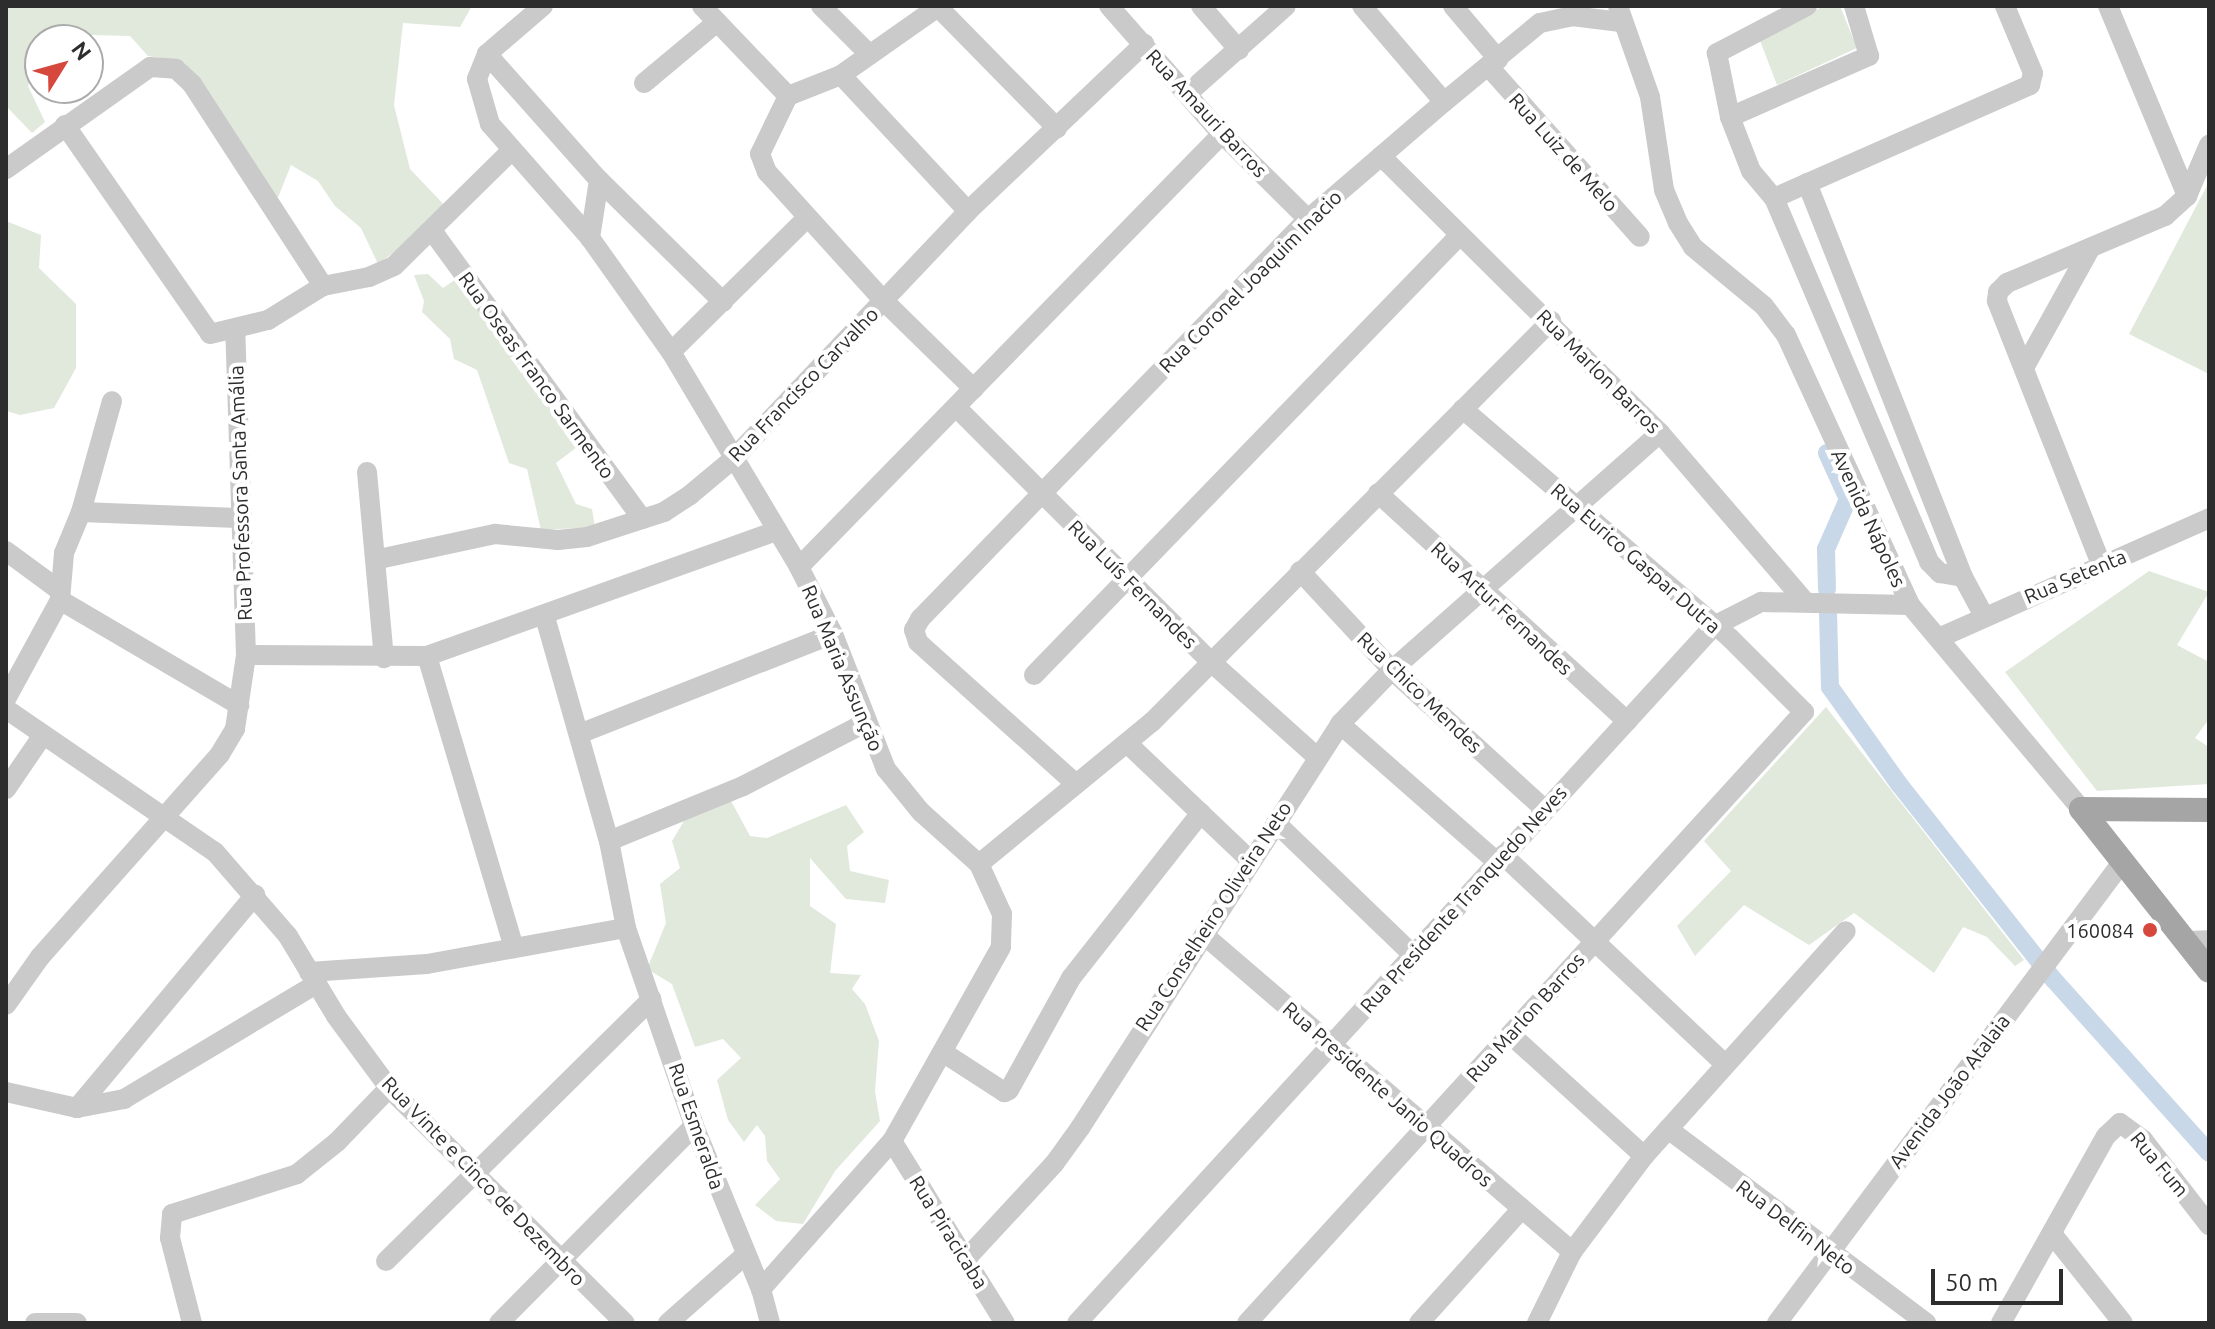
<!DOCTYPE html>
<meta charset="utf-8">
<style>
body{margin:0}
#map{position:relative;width:2215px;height:1329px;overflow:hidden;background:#fff;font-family:Ubuntu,sans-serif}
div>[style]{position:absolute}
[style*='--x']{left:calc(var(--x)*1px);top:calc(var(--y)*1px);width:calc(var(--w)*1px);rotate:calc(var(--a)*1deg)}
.green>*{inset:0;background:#e1e9dc}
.canal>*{height:18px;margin:-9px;padding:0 9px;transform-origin:9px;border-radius:9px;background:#c9d8e8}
.minor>*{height:20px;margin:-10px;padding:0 10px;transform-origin:10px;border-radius:10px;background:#cacaca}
.major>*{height:24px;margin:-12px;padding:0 12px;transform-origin:12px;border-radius:12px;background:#a5a5a5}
.dots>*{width:22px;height:22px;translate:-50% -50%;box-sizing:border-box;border:4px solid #fff;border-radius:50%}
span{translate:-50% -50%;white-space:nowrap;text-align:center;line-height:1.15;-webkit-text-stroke:8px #fff;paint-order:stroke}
.street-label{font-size:20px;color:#2d2d2d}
.poi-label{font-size:20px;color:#2d2d2d}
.right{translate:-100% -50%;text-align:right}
.frame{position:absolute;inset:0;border:8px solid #2d2d2d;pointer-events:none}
.north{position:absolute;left:24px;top:24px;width:80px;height:80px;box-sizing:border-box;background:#fff;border:2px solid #ababab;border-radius:50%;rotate:53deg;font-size:22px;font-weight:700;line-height:32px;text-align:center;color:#2d2d2d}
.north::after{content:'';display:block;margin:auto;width:28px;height:36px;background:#d6473d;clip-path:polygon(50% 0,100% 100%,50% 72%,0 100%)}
.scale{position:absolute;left:1931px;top:1269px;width:132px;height:36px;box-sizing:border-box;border:4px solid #2d2d2d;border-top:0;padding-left:10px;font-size:24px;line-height:28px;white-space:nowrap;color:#2d2d2d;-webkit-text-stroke:6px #fff;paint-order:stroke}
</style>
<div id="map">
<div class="green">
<i style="clip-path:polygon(6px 6px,472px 6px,460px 27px,403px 23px,394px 105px,410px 169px,450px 211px,378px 264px,361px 228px,335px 206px,318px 181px,291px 165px,273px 210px,184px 62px,148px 56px,130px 36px,52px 34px,49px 40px,40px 40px,40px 61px,28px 86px,45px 122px,32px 133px,6px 106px)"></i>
<i style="clip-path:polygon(1824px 6px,1840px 6px,1857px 48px,1777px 85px,1759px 38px)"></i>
<i style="clip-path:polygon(2209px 182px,2209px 374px,2129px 334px)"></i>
<i style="clip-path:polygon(6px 221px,41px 235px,39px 268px,76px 304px,76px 368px,54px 408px,20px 415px,6px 411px)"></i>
<i style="clip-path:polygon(428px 274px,443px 288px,459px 277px,585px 441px,556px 463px,576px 504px,592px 509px,595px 527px,541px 530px,527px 469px,509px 463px,477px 370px,454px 359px,450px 339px,422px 312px,424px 301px,414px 275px)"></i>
<i style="clip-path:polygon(2149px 571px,2209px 592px,2177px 645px,2209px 662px,2209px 719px,2195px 738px,2209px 747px,2209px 784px,2097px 791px,2005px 672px)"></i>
<i style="clip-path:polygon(1826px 707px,2024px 960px,2015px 966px,1987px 937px,1963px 927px,1934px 973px,1854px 913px,1809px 945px,1744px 905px,1695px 956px,1677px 926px,1731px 871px,1704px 841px)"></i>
<i style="clip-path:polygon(731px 801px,750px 836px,767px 838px,846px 805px,864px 832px,847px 846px,850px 871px,889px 880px,885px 903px,846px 899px,810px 858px,810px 906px,836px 924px,830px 973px,861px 975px,852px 989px,865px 1004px,879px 1041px,875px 1091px,880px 1121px,835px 1171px,803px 1224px,776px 1221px,755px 1205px,780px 1179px,767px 1161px,765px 1136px,757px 1125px,744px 1142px,728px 1120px,717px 1080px,741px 1058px,723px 1039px,695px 1047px,672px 984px,647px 969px,666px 923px,660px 884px,680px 868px,672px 841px,687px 816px)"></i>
</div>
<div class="canal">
<i style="--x:1827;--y:453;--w:51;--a:65.5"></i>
<i style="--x:1848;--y:499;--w:55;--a:113.7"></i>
<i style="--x:1826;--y:549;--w:40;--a:88.6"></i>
<i style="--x:1828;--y:612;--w:75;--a:88.5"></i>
<i style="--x:1830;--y:687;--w:119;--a:54.6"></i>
<i style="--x:1899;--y:784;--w:250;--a:51.7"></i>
<i style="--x:2054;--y:980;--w:232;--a:48.1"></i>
</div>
<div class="minor">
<i style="--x:543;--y:6;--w:74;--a:139.4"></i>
<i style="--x:487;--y:54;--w:169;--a:48.4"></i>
<i style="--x:599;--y:180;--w:59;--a:98.8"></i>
<i style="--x:590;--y:238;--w:140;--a:54.6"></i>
<i style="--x:671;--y:352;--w:250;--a:59.2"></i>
<i style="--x:799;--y:567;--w:75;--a:63.1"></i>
<i style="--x:833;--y:634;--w:145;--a:68.6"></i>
<i style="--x:886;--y:769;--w:55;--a:50.9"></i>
<i style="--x:921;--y:812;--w:78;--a:41.9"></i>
<i style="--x:979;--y:864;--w:55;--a:65.3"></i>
<i style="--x:1002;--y:914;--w:33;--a:92"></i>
<i style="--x:1001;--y:947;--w:223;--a:119.3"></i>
<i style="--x:892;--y:1141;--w:198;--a:131.5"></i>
<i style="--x:702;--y:6;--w:124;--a:46.3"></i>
<i style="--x:821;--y:6;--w:69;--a:45"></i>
<i style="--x:1109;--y:6;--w:171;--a:48.6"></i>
<i style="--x:1222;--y:134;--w:121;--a:44.7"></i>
<i style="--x:1201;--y:6;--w:58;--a:49.2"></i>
<i style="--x:1362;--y:6;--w:126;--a:49.5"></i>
<i style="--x:1453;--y:6;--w:70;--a:49.7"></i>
<i style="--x:1618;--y:6;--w:96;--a:70.6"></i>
<i style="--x:1650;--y:97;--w:94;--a:81.4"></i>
<i style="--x:1664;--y:190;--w:36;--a:67"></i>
<i style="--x:1678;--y:223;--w:28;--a:58"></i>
<i style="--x:1693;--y:247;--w:92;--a:39.7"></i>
<i style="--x:1764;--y:306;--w:36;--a:53"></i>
<i style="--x:1786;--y:335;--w:297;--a:65.3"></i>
<i style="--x:1910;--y:605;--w:266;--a:50"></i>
<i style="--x:1807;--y:6;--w:102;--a:152.4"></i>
<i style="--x:1717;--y:53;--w:65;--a:78.5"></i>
<i style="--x:1730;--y:117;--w:58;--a:68.7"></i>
<i style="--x:1751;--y:171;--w:35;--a:50"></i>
<i style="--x:1774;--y:198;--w:396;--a:66.9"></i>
<i style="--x:1929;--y:562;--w:16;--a:45"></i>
<i style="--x:1940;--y:573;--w:23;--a:10"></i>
<i style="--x:2108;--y:6;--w:206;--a:67.4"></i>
<i style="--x:938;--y:7;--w:170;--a:45.5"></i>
<i style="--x:487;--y:54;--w:27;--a:112"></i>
<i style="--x:477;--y:79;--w:47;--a:73.9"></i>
<i style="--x:490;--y:124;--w:152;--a:48.7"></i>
<i style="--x:1489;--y:67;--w:227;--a:48.4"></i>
<i style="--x:841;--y:75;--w:186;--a:47"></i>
<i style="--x:644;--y:83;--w:95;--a:-39.9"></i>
<i style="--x:1187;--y:94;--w:132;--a:-41.6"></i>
<i style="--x:788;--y:96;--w:64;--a:115.8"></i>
<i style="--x:760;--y:154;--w:19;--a:69"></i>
<i style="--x:767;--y:172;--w:173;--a:47.8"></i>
<i style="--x:883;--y:300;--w:127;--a:44.4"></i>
<i style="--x:788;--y:96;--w:57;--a:-21.6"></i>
<i style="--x:841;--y:75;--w:120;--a:-35.1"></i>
<i style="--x:1730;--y:117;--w:152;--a:-23.7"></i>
<i style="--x:1869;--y:56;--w:52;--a:-106.7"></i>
<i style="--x:65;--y:125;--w:254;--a:55.2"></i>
<i style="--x:210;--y:334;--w:60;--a:-13.6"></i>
<i style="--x:268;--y:320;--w:65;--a:-31.7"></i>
<i style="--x:323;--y:286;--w:47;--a:-11.1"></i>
<i style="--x:369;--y:277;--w:27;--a:-24"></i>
<i style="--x:394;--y:266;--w:165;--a:-44.5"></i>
<i style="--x:1381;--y:156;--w:393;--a:44.8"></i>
<i style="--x:1660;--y:433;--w:219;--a:49.3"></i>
<i style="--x:6;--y:169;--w:176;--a:-35.3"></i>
<i style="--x:150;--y:67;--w:26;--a:4"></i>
<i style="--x:176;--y:69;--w:22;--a:43"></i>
<i style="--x:192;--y:84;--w:241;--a:57"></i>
<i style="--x:599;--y:180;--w:174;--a:44.5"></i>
<i style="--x:1807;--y:183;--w:424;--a:68.4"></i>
<i style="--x:1963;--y:577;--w:44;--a:61.7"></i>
<i style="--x:1774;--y:198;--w:280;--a:-23.8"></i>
<i style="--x:2030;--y:85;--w:12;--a:-76"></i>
<i style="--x:2033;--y:73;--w:73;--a:-112.7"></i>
<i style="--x:433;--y:232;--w:355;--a:53.9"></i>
<i style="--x:671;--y:352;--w:191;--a:-44.6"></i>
<i style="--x:2024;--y:368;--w:138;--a:-61"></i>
<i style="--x:956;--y:407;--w:359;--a:45"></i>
<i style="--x:1210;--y:661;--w:142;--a:41.9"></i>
<i style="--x:367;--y:472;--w:187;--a:84.8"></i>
<i style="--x:1378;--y:493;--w:338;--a:42.5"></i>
<i style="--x:81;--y:512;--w:157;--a:2.2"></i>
<i style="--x:6;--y:551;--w:66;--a:36.3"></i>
<i style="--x:379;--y:559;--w:119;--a:-12.2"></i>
<i style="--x:495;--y:534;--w:63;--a:5.4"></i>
<i style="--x:558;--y:540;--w:29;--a:-6"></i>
<i style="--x:587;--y:537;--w:81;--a:-18"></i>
<i style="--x:664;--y:512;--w:31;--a:-33"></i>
<i style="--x:690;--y:495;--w:56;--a:-39.9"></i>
<i style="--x:733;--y:459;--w:342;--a:-46.5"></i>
<i style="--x:968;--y:211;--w:243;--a:-43.5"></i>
<i style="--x:2101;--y:564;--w:283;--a:-111.6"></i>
<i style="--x:1997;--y:301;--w:9;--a:-84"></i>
<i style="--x:1998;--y:292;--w:13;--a:-45"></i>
<i style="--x:2007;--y:283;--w:172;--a:-23"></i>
<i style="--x:2165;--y:216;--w:30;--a:-42"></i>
<i style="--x:2187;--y:196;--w:56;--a:-66.7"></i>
<i style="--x:799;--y:567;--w:605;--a:-45.67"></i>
<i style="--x:1300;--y:571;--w:135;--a:47.1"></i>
<i style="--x:1392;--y:670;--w:206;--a:42.4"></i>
<i style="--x:60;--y:600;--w:47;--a:-85.1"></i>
<i style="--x:64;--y:553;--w:44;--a:-67.5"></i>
<i style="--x:81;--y:512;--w:115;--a:-74.4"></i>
<i style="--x:60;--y:600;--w:208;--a:30.4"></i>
<i style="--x:545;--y:617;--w:233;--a:74.1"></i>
<i style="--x:609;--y:841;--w:89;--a:78.9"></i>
<i style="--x:626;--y:928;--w:209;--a:71"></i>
<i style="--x:694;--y:1126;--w:176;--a:67.7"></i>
<i style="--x:761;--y:1289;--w:35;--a:75"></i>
<i style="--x:1941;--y:637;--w:293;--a:-23.9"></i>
<i style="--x:246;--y:655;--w:181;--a:0.3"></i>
<i style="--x:427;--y:656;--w:372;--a:-19.7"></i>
<i style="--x:427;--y:656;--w:305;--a:73.4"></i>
<i style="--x:1034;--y:675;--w:612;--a:-45.93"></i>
<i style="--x:6;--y:699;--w:113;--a:-61.4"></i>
<i style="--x:6;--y:709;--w:253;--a:34.4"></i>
<i style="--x:215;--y:852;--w:111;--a:49"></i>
<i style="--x:288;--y:936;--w:93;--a:59"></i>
<i style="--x:336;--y:1016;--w:89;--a:53.6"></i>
<i style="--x:389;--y:1088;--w:333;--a:44.9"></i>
<i style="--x:1340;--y:724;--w:209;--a:41.3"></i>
<i style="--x:579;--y:734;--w:273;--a:-21.5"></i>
<i style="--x:1128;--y:744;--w:170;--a:43.6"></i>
<i style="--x:1076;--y:784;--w:212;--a:-138.1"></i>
<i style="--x:918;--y:642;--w:13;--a:-108"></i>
<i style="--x:914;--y:630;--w:13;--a:-61"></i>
<i style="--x:920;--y:619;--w:557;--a:-45.87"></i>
<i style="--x:1308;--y:219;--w:179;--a:-40.7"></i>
<i style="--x:1444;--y:102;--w:124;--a:-39.5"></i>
<i style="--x:1540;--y:23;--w:33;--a:-12"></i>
<i style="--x:1572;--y:16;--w:49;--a:7"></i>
<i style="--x:6;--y:789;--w:65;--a:-55.6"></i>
<i style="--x:1276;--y:823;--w:190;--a:43.9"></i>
<i style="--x:609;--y:841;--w:145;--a:-22.3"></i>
<i style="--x:743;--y:786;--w:137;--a:-27.3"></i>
<i style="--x:1503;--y:855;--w:303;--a:43.3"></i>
<i style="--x:979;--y:864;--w:224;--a:-39.4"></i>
<i style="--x:1152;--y:722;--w:566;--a:-45.14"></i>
<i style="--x:1204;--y:935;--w:486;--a:40.7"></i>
<i style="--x:2186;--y:941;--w:23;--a:-2"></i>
<i style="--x:309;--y:972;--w:118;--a:-3.9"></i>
<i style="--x:427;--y:964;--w:202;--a:-10.3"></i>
<i style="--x:6;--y:1005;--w:59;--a:-54.7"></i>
<i style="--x:40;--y:957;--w:271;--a:-48.4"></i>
<i style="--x:220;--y:754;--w:29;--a:-59"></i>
<i style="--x:235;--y:729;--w:75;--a:-81.5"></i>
<i style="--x:246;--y:655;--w:325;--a:-91.9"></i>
<i style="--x:1511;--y:1035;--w:180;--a:42.3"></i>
<i style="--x:944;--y:1053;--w:72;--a:33"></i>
<i style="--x:1004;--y:1092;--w:5;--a:-22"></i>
<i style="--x:1009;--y:1090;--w:128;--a:-61"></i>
<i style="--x:1071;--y:978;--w:210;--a:-51.8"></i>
<i style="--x:6;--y:1092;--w:73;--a:12.7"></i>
<i style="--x:77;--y:1108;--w:48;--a:-10.8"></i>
<i style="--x:124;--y:1099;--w:224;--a:-30.9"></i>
<i style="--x:77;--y:1108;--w:278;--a:-50.1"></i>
<i style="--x:1668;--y:1129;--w:323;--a:36.9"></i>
<i style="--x:892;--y:1141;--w:214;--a:58.2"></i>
<i style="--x:2053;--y:1235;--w:112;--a:51.5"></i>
<i style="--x:965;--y:1260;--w:131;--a:-47.2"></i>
<i style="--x:1054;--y:1164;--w:44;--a:-54.2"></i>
<i style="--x:1080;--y:1128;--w:480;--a:-57.2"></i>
<i style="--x:1340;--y:724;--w:75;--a:-46.1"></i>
<i style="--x:1392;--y:670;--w:358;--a:-41.5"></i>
<i style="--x:386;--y:1261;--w:373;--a:-44.6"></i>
<i style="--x:35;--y:1323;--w:42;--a:0"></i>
<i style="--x:192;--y:1323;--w:88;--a:-104.5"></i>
<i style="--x:170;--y:1238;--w:24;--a:-85"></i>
<i style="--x:172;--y:1214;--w:131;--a:-17.7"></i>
<i style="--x:297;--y:1174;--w:51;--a:-38.7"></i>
<i style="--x:337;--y:1142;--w:75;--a:-46.1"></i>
<i style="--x:499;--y:1323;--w:277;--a:-45.3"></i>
<i style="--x:668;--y:1323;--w:103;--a:-41.4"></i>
<i style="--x:1077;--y:1323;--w:944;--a:-47.58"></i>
<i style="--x:1714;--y:626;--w:53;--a:-27.1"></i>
<i style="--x:1761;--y:602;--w:149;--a:1.2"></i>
<i style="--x:1247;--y:1323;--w:827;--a:-47.65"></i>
<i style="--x:1804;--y:712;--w:105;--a:-135"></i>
<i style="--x:1730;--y:638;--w:352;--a:-139.4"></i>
<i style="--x:1419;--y:1323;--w:151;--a:-48"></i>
<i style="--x:1537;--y:1323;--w:79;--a:-63.8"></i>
<i style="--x:1572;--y:1252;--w:120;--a:-53.1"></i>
<i style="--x:1644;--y:1156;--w:302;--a:-48.1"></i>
<i style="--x:1777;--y:1323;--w:577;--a:-53.17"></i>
<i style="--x:2001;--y:1323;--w:214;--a:-60.7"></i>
<i style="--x:2106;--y:1136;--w:19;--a:-43"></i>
<i style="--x:2120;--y:1123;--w:29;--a:36"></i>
<i style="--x:2143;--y:1140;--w:108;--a:52.2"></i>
</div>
<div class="major">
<i style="--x:2081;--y:809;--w:206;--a:51.7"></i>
<i style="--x:2081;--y:809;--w:128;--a:0.4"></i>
</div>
<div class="dots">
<i style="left:2150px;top:930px;background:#d6473d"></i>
</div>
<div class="street-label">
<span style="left:1207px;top:113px;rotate:47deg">Rua Amauri Barros</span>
<span style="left:1564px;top:152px;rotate:48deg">Rua Luiz de Melo</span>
<span style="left:1250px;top:281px;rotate:-45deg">Rua Coronel Joaquim Inacio</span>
<span style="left:1599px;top:371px;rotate:45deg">Rua Marlon Barros</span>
<span style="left:537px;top:375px;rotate:54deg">Rua Oseas Franco Sarmento</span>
<span style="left:803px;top:384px;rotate:-46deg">Rua Francisco Carvalho</span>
<span style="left:240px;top:493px;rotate:-92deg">Rua Professora Santa Amália</span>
<span style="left:1869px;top:518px;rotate:65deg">Avenida Nápoles</span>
<span style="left:1636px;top:558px;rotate:41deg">Rua Eurico Gaspar Dutra</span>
<span style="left:2075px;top:576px;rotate:-23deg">Rua Setenta</span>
<span style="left:1133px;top:584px;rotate:45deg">Rua Luís Fernandes</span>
<span style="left:1502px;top:608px;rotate:43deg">Rua Artur Fernandes</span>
<span style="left:843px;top:668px;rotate:67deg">Rua Maria Assunção</span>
<span style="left:1420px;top:692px;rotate:44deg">Rua Chico Mendes</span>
<span style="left:1463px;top:899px;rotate:-48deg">Rua Presidente Tranquedo Neves</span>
<span style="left:1213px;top:916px;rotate:-57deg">Rua Conselheiro Oliveira Neto</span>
<span style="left:1525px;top:1017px;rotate:-48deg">Rua Marlon Barros</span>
<span style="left:1949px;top:1091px;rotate:-53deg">Avenida João Atalaia</span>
<span style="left:1388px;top:1094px;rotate:41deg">Rua Presidente Janio Quadros</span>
<span style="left:697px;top:1126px;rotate:71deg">Rua Esmeralda</span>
<span style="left:2160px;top:1164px;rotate:50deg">Rua Fum</span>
<span style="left:484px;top:1181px;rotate:46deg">Rua Vinte e Cinco de Dezembro</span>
<span style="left:1796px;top:1227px;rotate:37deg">Rua Delfin Neto</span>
<span style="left:949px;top:1232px;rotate:58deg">Rua Piracicaba</span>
</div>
<div class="poi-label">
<span class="right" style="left:2134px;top:930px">160084</span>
</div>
<div class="frame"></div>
<div class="north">N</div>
<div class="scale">50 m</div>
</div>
